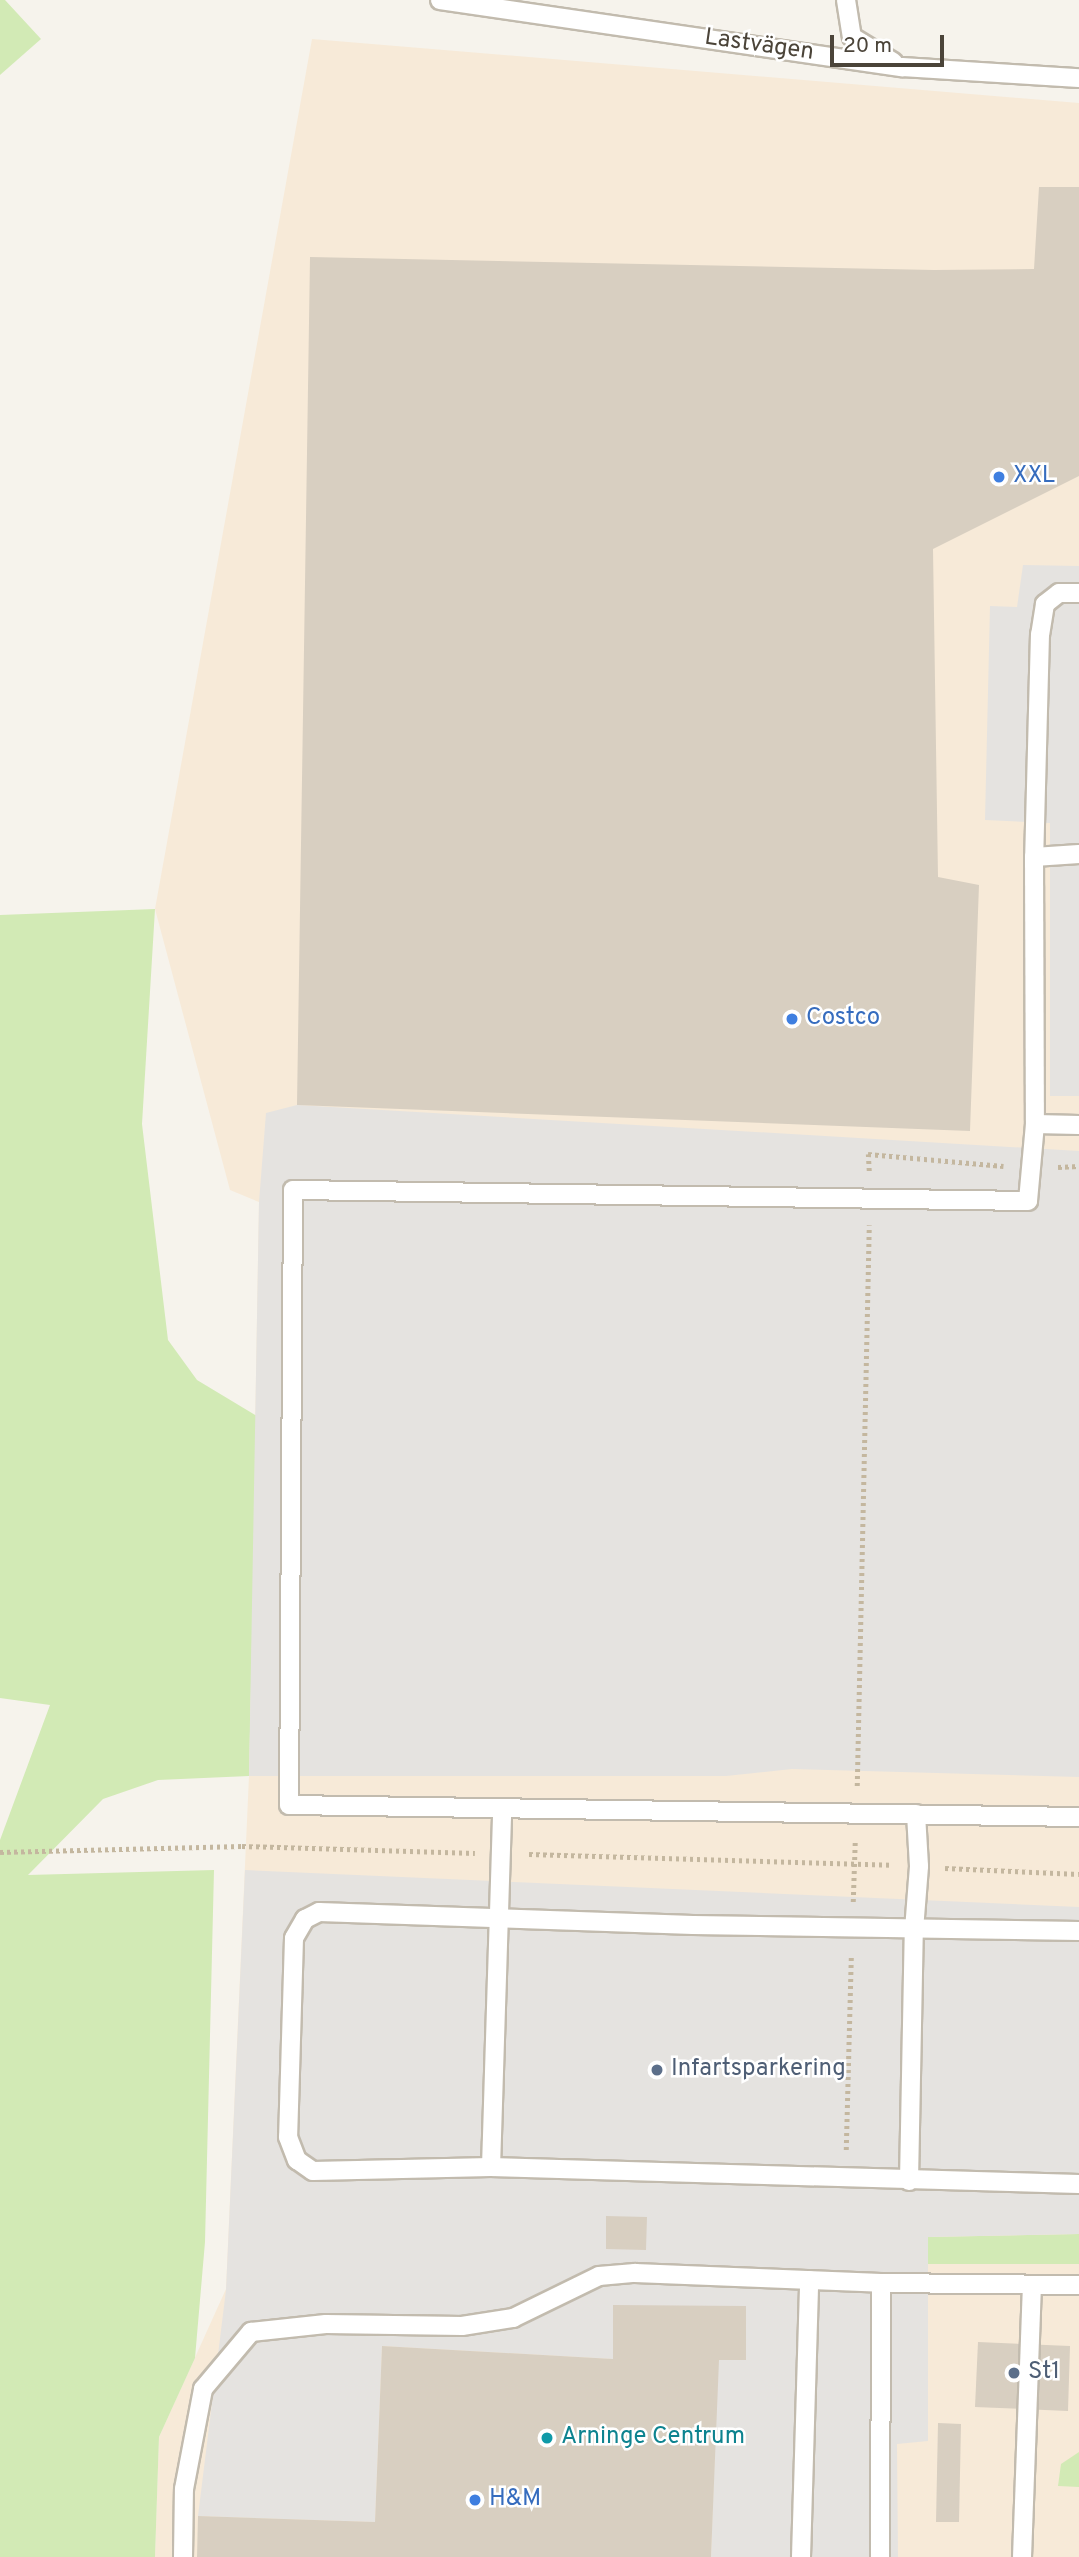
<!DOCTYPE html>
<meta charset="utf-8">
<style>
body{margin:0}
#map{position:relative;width:1079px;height:2557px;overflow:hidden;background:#f6f3ec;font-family:Overpass,sans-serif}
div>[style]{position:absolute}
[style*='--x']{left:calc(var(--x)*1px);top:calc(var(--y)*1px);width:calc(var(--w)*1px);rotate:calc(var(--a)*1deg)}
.commercial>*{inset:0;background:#f7ead8}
.green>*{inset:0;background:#d2eab5}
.parking>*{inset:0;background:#e5e3e0}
.building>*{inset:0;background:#d8cfc1}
.path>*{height:4.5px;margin-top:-2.25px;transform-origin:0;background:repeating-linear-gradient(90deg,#c4b79f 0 3.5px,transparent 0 7px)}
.roads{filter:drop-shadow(2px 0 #c2bbae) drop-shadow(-2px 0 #c2bbae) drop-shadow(0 2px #c2bbae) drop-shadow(0 -2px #c2bbae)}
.lane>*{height:18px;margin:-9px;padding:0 9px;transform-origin:9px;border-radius:9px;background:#fff}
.dots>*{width:19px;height:19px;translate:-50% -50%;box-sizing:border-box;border:4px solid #fff;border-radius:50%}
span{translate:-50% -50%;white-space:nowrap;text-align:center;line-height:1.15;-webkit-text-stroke:5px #fff;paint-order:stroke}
.street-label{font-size:24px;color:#4b4439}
.shop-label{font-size:24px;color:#366cbe}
.left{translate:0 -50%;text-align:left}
.service-label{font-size:24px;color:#4e5e75}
.culture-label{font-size:24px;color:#0d838f}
.scale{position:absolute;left:830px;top:35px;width:114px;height:32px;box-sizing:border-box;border:4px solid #4b4439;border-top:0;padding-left:9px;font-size:21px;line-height:24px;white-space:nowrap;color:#4b4439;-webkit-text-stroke:5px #fff;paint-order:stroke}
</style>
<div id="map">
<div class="commercial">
<i style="clip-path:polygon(312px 39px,1079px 103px,1079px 2557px,155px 2557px,159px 2437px,226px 2289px,249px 1776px,259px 1202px,230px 1190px,155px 909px)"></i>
</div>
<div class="green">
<i style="clip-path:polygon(0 0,5px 0,41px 39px,0 75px)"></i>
<i style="clip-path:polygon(155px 909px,142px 1124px,168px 1340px,197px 1380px,257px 1416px,249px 1776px,158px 1780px,103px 1799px,28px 1875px,214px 1870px,205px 2242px,195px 2358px,159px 2437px,155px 2557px,0 2557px,0 1840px,50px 1705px,0 1698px,0 915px)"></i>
<i style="clip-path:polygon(1079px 2234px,1079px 2264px,928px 2264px,928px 2237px)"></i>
<i style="clip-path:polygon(1079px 2452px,1079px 2487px,1058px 2486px,1061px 2464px)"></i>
</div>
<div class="parking">
<i style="clip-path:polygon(1023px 565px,1079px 566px,1079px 1096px,1050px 1096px,1050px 823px,985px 820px,990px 606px,1017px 607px)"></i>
<i style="clip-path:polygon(297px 1105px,1079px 1151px,1079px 1777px,792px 1769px,726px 1776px,249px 1776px,259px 1202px,266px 1113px)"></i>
<i style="clip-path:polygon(245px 1870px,1079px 1907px,1079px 2234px,928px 2237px,928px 2441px,897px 2444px,898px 2557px,711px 2557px,718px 2360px,613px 2359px,382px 2346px,375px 2522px,198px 2516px,226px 2290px)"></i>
</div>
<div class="building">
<i style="clip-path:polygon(1039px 187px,1079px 187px,1079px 476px,933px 549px,938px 877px,979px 885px,970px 1131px,297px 1105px,310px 257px,934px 270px,1034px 269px)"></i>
<i style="clip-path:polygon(606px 2216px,647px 2217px,646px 2250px,606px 2249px)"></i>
<i style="clip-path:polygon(613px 2305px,746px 2306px,746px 2360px,719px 2360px,711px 2557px,197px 2557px,198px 2516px,375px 2522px,382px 2346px,613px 2359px)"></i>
<i style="clip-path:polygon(978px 2342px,1070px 2346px,1068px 2411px,975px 2407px)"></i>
<i style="clip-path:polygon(938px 2423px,961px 2424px,959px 2522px,936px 2522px)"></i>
</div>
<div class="path">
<i style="--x:1058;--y:1167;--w:21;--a:-3"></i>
<i style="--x:869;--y:1171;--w:17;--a:-93"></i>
<i style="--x:868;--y:1154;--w:136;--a:5.1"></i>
<i style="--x:857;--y:1786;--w:561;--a:-88.77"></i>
<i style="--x:0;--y:1852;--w:242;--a:-1.4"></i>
<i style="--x:242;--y:1846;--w:233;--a:1.7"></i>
<i style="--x:529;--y:1854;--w:362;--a:1.7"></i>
<i style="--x:945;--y:1868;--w:134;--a:2.6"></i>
<i style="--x:853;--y:1902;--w:61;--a:-88.1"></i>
<i style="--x:846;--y:2150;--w:194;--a:-88.5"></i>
</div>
<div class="roads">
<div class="lane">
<i style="--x:440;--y:0;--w:467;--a:8.3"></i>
<i style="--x:902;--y:67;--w:177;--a:3.6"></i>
<i style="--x:846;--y:0;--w:37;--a:81"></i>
<i style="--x:852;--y:37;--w:48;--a:31.4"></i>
<i style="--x:1079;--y:593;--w:20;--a:180"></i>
<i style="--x:1059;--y:593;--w:18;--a:142"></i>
<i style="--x:1045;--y:604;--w:30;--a:99"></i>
<i style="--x:1040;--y:634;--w:223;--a:91.5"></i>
<i style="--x:1034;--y:857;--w:45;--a:-3.8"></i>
<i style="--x:1034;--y:857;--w:267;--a:89.8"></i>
<i style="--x:1079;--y:1125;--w:44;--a:-178.7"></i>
<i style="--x:1035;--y:1124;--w:77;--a:95.2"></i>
<i style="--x:1028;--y:1201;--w:735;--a:-179.14"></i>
<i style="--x:293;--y:1190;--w:615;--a:90.37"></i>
<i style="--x:289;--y:1805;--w:790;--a:0.87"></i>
<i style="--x:1079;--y:1931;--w:386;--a:-179.1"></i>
<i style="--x:693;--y:1925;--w:374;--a:-178"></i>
<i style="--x:319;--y:1912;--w:16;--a:153"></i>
<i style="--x:305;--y:1919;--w:22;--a:120"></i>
<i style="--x:294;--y:1938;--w:199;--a:91.7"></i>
<i style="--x:288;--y:2137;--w:25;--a:69"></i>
<i style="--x:297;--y:2160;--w:19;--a:35"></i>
<i style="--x:313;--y:2171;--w:178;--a:-1.3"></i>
<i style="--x:491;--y:2167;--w:588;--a:1.66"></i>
<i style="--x:491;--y:2167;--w:358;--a:-88.2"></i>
<i style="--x:909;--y:2181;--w:251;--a:-88.9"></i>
<i style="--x:914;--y:1930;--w:64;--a:-85.5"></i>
<i style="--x:919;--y:1866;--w:52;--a:-93.3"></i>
<i style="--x:881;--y:2283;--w:198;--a:0.6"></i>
<i style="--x:183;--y:2557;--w:68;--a:-89.2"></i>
<i style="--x:184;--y:2489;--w:102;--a:-79.2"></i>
<i style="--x:203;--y:2389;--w:75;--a:-49.9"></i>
<i style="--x:251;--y:2332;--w:75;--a:-6.1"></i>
<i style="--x:326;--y:2324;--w:136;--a:0.8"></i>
<i style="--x:462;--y:2326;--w:52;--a:-8.9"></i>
<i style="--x:513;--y:2318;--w:96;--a:-26"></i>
<i style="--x:599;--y:2276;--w:36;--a:-5"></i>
<i style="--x:635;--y:2273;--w:246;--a:2.3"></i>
<i style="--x:881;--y:2283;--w:274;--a:90.2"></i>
<i style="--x:801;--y:2557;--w:277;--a:-88.3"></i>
<i style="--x:1022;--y:2557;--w:272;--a:-87.9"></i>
</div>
</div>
<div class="dots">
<i style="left:999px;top:477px;background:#3f7fe0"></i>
<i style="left:792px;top:1019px;background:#3f7fe0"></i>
<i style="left:657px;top:2070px;background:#5c6f8a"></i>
<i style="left:1014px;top:2373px;background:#5c6f8a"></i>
<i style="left:547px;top:2438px;background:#0f9aa8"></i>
<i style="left:475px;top:2500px;background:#3f7fe0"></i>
</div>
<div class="street-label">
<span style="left:759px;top:46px;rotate:8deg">Lastvägen</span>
</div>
<div class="shop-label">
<span class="left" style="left:1013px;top:477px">XXL</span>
<span class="left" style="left:806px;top:1019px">Costco</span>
<span class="left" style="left:489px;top:2500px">H&amp;M</span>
</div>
<div class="service-label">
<span class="left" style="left:671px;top:2070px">Infartsparkering</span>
<span class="left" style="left:1028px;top:2373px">St1</span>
</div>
<div class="culture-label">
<span class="left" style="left:561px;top:2438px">Arninge Centrum</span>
</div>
<div class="scale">20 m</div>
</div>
